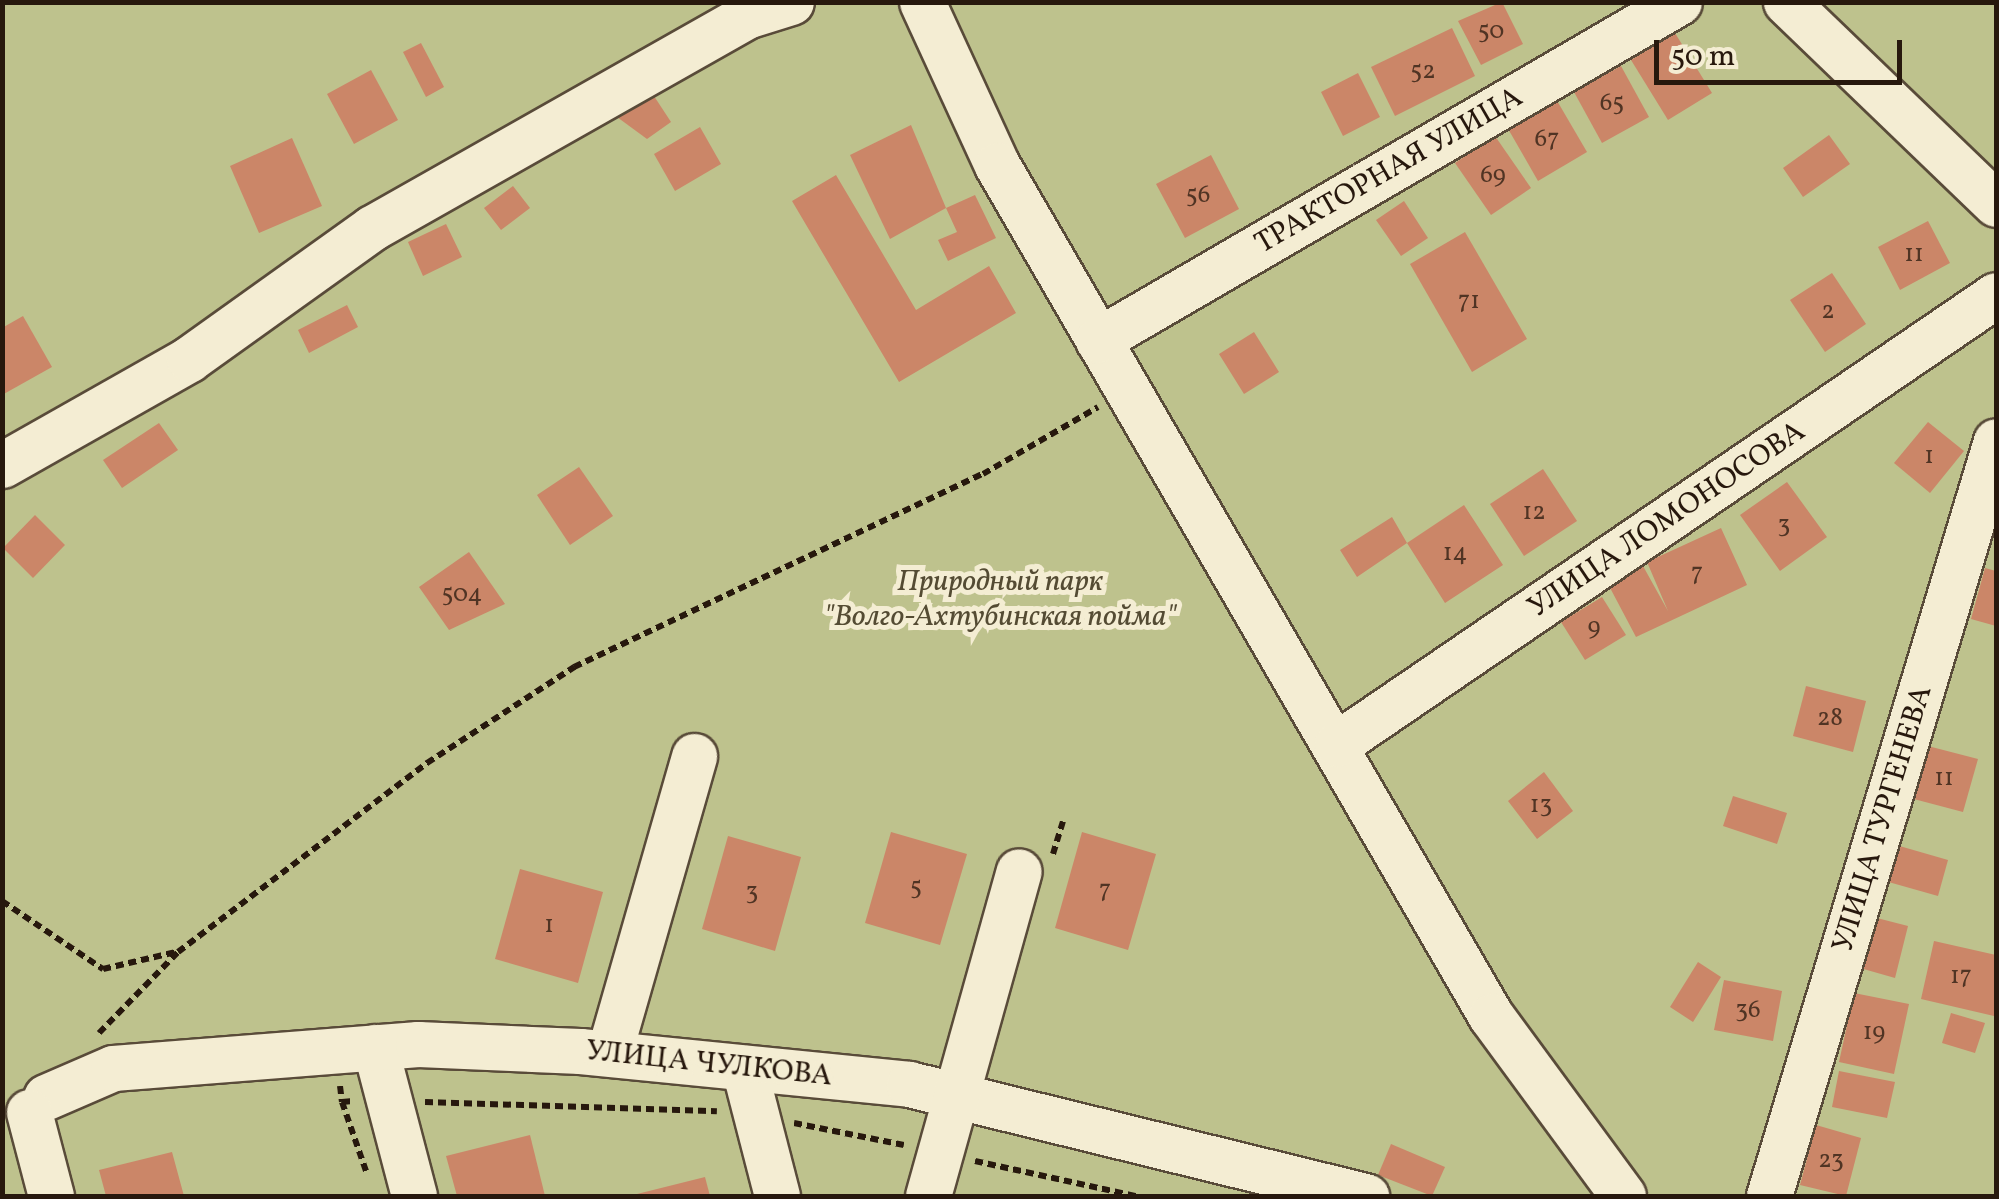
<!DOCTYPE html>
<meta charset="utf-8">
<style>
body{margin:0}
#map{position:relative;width:1999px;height:1199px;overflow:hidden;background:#eee3bc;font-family:Vollkorn,serif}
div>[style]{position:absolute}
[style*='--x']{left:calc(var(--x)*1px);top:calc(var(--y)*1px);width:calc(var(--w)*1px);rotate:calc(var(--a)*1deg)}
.green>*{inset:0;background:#bec28d}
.building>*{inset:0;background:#cb8668}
.path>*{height:6px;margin-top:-3px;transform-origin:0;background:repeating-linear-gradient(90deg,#27180d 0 8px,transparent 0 13px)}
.roads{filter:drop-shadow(2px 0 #594b39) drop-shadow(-2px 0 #594b39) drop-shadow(0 2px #594b39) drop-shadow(0 -2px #594b39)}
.minor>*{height:45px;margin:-22.5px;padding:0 22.5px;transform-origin:22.5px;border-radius:22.5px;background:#f4edd3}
span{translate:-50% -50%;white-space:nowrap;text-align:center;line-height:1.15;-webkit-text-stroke:10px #f4edd3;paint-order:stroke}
.number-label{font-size:25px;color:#503424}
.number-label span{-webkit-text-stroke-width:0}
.street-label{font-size:30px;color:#27180d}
.park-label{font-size:30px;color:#544b33;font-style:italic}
.frame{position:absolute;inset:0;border:5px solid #27180d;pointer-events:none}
.scale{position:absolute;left:1654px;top:40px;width:248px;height:45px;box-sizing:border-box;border:5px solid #27180d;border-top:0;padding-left:12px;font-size:30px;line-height:35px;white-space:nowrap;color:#27180d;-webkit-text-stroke:8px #f4edd3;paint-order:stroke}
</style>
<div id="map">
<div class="green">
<i style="clip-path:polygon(3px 3px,1996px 3px,1996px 1196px,3px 1196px)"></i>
</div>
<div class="building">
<i style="clip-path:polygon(1502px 2px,1523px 44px,1481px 65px,1458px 21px)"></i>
<i style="clip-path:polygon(1452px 28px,1475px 76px,1395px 116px,1371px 67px)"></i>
<i style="clip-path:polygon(1675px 33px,1712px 93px,1668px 120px,1631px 60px)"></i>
<i style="clip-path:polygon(421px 43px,444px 87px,426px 97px,403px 52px)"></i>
<i style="clip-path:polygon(1621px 66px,1649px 117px,1602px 143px,1574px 92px)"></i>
<i style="clip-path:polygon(371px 70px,398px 120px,354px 144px,327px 94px)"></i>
<i style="clip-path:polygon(1358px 73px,1380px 117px,1343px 136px,1321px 92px)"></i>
<i style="clip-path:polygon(652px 93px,671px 122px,647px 139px,617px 117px)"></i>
<i style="clip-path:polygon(1556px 99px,1587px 152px,1538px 181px,1507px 127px)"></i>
<i style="clip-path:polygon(911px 125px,946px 208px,890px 239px,850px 155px)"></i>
<i style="clip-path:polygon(700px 127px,721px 164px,675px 191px,654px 154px)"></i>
<i style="clip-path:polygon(1829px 135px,1850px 164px,1803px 197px,1783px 168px)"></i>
<i style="clip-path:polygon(1495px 136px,1531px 188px,1491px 215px,1455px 163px)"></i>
<i style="clip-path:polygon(292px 138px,322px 206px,259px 233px,230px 166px)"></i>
<i style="clip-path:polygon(1211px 155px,1239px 209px,1185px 238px,1156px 184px)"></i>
<i style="clip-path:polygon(836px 175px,916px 310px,989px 266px,1016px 313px,899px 382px,792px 201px)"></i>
<i style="clip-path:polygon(513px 186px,530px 208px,501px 230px,484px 208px)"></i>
<i style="clip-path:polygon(975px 195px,996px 238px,948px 261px,938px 240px,957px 232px,946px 208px)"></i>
<i style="clip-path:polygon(1404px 201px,1428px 238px,1401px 256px,1376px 220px)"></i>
<i style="clip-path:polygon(1928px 221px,1950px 263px,1900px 290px,1878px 247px)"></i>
<i style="clip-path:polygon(446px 224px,462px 257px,423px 276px,408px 242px)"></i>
<i style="clip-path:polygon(1465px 232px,1527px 339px,1472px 372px,1410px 264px)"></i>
<i style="clip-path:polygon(1832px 273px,1866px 324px,1825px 352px,1790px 300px)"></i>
<i style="clip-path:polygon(347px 305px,358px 327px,309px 353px,298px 330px)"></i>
<i style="clip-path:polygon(23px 316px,52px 367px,2px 395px,2px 328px)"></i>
<i style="clip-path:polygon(1254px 332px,1279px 372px,1244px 394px,1219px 354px)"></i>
<i style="clip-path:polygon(1928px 422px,1964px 451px,1930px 493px,1894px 463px)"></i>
<i style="clip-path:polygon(159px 423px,178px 450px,122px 488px,103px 460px)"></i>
<i style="clip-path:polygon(579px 467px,613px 516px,570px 545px,537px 495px)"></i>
<i style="clip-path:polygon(1543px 469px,1577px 521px,1524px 556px,1490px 504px)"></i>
<i style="clip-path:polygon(1787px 482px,1827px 537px,1780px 571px,1740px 515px)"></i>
<i style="clip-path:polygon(1464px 505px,1503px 565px,1445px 603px,1407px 543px,1357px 577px,1340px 550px,1392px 517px,1407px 543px)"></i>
<i style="clip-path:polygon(35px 515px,65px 545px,33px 578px,3px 548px)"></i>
<i style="clip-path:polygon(1721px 528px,1747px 585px,1636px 637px,1608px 584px,1643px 566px,1668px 611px,1647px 562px)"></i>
<i style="clip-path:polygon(469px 552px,505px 604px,449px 630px,419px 587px)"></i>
<i style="clip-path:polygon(1985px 568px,1996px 571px,1996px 626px,1971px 619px)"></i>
<i style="clip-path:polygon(1602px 597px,1626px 635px,1585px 660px,1561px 622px)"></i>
<i style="clip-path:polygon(1806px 686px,1866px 701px,1853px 752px,1793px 736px)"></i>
<i style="clip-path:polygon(1924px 745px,1978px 759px,1963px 812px,1910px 798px)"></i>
<i style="clip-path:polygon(1544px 772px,1573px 811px,1537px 839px,1508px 801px)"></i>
<i style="clip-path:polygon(1733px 796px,1787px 813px,1777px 844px,1723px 826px)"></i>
<i style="clip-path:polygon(891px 832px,967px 854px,940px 945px,865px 923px)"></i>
<i style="clip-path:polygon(1082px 832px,1156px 854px,1128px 950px,1055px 928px)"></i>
<i style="clip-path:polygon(728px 836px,801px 857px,775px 951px,702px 929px)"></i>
<i style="clip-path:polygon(1896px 845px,1948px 860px,1938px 896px,1885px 881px)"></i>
<i style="clip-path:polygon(520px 869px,603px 892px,578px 983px,495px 959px)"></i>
<i style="clip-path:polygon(1873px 917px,1908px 926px,1895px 978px,1860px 968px)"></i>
<i style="clip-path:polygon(1934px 941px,1996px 955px,1994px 1016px,1921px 999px)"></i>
<i style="clip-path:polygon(1698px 962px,1721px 977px,1693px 1022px,1670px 1007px)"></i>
<i style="clip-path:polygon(1724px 980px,1782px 991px,1773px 1041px,1714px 1030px)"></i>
<i style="clip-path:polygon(1854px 993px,1909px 1004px,1894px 1074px,1839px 1062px)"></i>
<i style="clip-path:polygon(1951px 1013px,1985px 1023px,1975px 1053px,1942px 1043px)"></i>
<i style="clip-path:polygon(1839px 1071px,1895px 1082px,1887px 1118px,1832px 1107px)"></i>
<i style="clip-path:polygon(1816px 1125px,1861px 1138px,1846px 1196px,1800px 1185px)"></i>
<i style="clip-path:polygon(530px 1135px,545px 1196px,457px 1196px,446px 1156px)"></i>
<i style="clip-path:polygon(1391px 1144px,1445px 1167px,1432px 1196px,1378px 1175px)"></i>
<i style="clip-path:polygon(172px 1152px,184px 1196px,106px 1196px,99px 1170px)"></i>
<i style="clip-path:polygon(705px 1177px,710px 1196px,633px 1196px,633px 1195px)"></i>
</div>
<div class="path">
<i style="--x:1053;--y:854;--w:34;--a:-73"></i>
<i style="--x:2;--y:901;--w:122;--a:34"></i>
<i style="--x:103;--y:969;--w:75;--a:-13.1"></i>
<i style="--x:99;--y:1033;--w:113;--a:-45.7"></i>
<i style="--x:178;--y:952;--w:313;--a:-37.2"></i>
<i style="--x:427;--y:763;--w:176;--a:-33.1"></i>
<i style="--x:574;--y:667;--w:452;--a:-25.3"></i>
<i style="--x:983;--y:474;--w:133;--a:-30.2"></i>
<i style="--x:340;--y:1086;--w:16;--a:83"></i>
<i style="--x:342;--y:1102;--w:11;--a:-5"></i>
<i style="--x:342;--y:1102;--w:73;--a:70.8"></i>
<i style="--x:425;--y:1102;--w:292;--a:1.8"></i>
<i style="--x:794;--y:1123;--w:112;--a:11.3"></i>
<i style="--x:975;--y:1161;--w:165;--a:12.3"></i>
</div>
<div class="roads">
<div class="minor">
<i style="--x:922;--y:2;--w:179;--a:65.3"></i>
<i style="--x:997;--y:165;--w:984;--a:59.87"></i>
<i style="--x:1491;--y:1016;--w:223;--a:53.7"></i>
<i style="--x:1786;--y:2;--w:291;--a:43.9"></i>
<i style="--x:1098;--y:340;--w:672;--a:-30.19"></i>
<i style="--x:2;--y:465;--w:215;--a:-29.5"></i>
<i style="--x:189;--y:359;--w:225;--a:-35.6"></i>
<i style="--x:372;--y:228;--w:430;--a:-29.5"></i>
<i style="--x:746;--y:16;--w:47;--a:-17.3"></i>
<i style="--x:1337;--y:744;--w:797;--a:-34.27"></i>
<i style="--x:375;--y:1047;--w:154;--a:75.3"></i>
<i style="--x:609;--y:1053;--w:309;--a:-74"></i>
<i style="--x:744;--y:1068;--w:132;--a:75.5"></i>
<i style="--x:46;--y:1097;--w:73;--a:-23.4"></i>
<i style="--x:113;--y:1068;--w:306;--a:-4.5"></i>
<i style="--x:418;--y:1044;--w:162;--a:2.5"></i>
<i style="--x:580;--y:1051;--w:331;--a:5.7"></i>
<i style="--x:909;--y:1084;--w:471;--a:13.8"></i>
<i style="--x:29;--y:1112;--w:87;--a:75.3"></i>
<i style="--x:928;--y:1196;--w:337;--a:-74.4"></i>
<i style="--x:1769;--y:1196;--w:788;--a:-73.27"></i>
</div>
</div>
<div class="number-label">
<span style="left:1491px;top:32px">50</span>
<span style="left:1423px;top:72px">52</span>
<span style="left:1612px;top:104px">65</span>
<span style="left:1547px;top:140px">67</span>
<span style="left:1493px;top:176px">69</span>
<span style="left:1198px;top:196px">56</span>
<span style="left:1914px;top:255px">11</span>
<span style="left:1469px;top:302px">71</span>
<span style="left:1828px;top:312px">2</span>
<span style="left:1929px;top:457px">1</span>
<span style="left:1534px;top:513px">12</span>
<span style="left:1784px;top:526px">3</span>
<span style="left:1455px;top:554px">14</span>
<span style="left:1697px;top:574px">7</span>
<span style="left:462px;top:595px">504</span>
<span style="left:1594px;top:628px">9</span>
<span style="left:1830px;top:719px">28</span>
<span style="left:1944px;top:779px">11</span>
<span style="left:1541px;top:806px">13</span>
<span style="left:916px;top:888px">5</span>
<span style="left:1105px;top:891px">7</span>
<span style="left:752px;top:893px">3</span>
<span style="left:549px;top:926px">1</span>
<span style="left:1961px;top:977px">17</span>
<span style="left:1748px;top:1011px">36</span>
<span style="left:1874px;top:1033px">19</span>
<span style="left:1831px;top:1161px">23</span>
</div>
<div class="street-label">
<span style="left:1389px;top:171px;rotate:-30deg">ТРАКТОРНАЯ УЛИЦА</span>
<span style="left:1667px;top:520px;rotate:-34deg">УЛИЦА ЛОМОНОСОВА</span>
<span style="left:1883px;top:819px;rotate:-73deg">УЛИЦА ТУРГЕНЕВА</span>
<span style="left:709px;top:1064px;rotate:6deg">УЛИЦА ЧУЛКОВА</span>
</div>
<div class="park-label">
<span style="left:1000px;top:599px">Природный парк<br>"Волго-Ахтубинская пойма"</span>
</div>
<div class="frame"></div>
<div class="scale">50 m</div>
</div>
